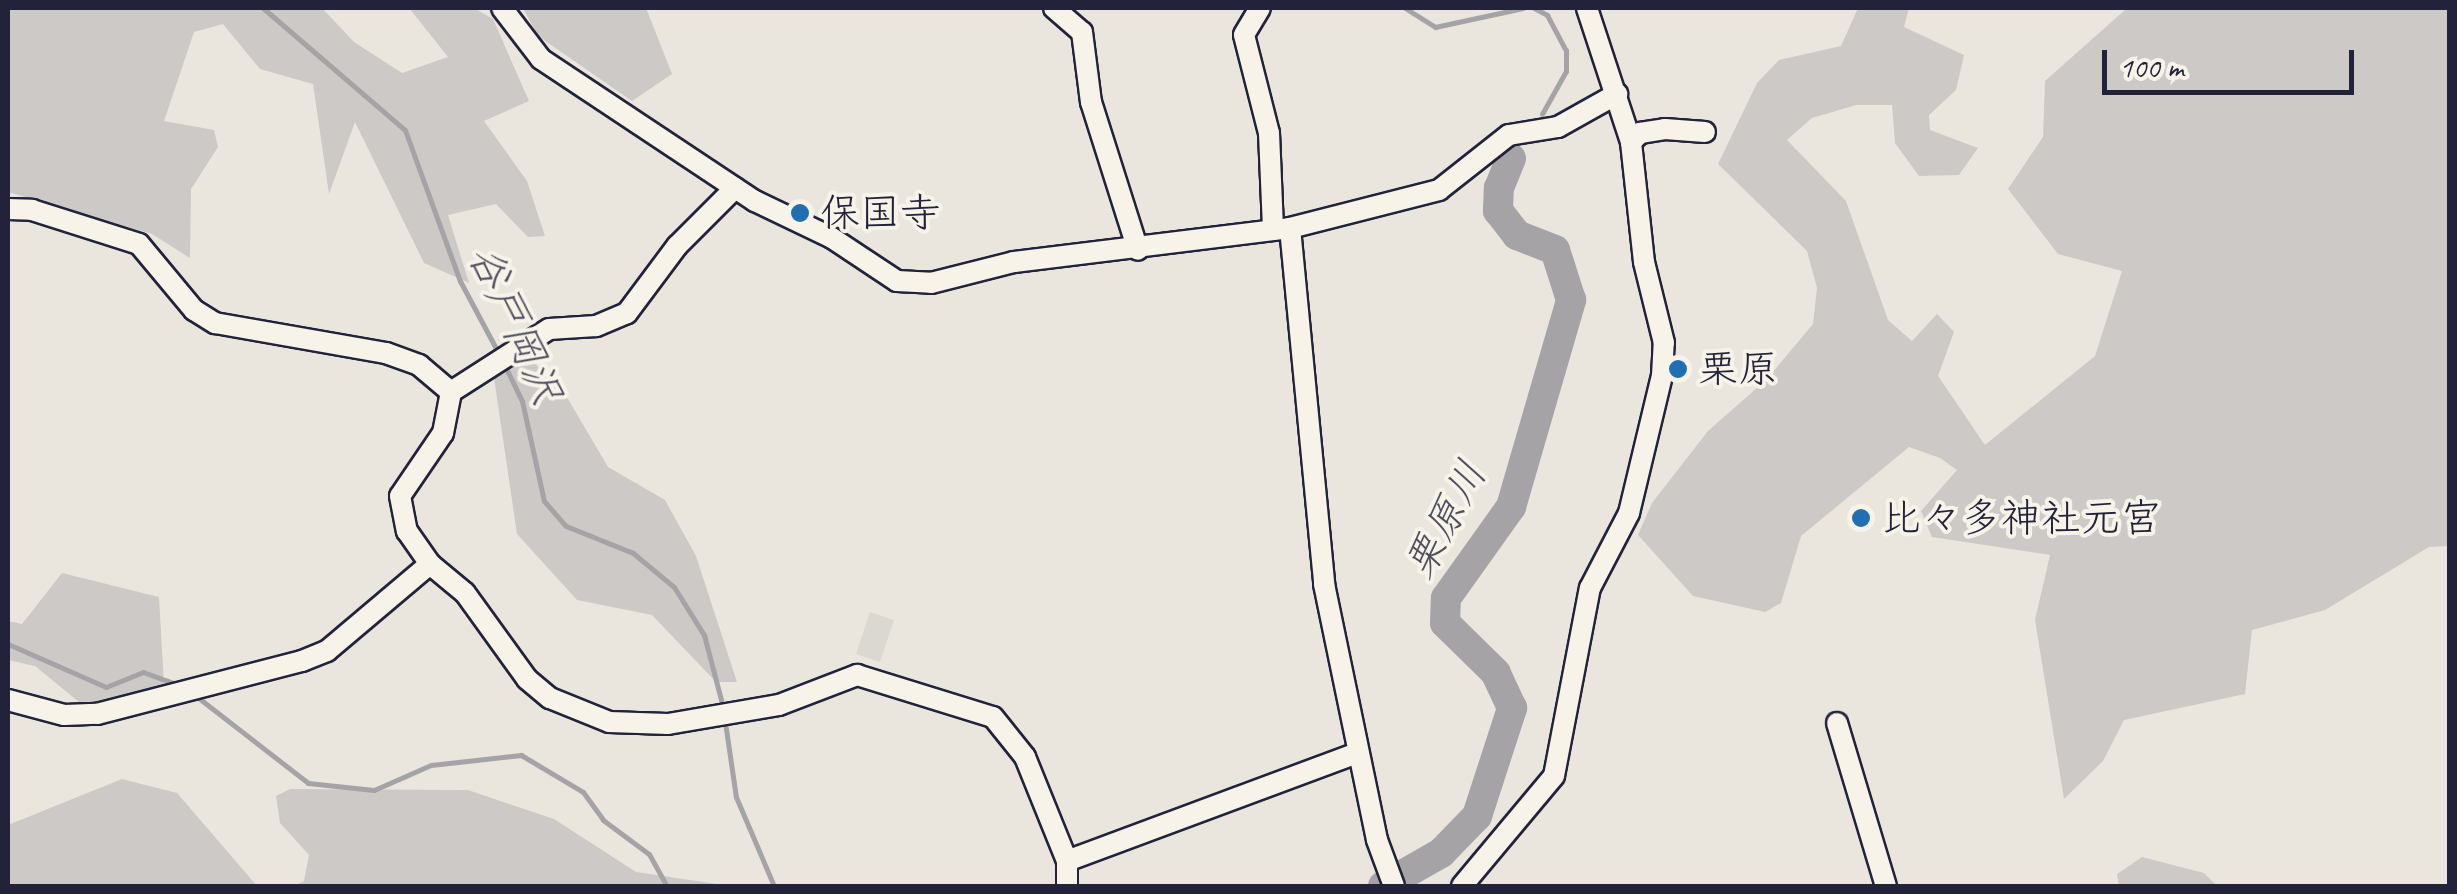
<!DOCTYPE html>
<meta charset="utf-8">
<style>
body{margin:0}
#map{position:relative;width:2457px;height:894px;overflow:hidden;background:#eae6de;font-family:Caveat,"Klee One",sans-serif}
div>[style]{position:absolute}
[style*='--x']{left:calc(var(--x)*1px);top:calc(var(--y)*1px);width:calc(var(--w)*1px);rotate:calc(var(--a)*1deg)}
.built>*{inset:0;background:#dbd8d2}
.green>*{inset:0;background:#cdc9c6}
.stream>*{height:5px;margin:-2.5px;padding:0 2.5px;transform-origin:2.5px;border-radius:2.5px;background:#a6a3a6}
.river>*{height:30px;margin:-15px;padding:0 15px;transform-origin:15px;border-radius:15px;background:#a6a3a6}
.roads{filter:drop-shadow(2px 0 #22223b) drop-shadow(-2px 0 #22223b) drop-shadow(0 2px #22223b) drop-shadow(0 -2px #22223b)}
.minor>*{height:20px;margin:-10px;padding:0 10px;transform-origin:10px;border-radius:10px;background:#f7f3e8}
.dots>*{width:28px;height:28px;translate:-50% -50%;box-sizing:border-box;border:5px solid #f7f3e8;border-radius:50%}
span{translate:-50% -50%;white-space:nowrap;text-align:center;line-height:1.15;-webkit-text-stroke:8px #f7f3e8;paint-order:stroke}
.poi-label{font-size:40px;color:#22223b}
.left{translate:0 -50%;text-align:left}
.water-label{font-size:42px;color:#504f60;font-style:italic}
.frame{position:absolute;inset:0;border:10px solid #22223b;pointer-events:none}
.scale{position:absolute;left:2102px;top:50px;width:252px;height:45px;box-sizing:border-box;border:5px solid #22223b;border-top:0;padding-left:12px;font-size:30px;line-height:35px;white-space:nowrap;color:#22223b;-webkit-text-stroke:8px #f7f3e8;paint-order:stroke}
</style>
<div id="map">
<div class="built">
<i style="clip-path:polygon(870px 612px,894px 620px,880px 662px,856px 654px)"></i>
</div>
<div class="green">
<i style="clip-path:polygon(8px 8px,322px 8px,354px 42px,402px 73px,448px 57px,409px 8px,474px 8px,493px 19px,529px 101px,484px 121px,527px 181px,545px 236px,528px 237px,496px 204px,448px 215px,469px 283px,424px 263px,355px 122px,329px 194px,313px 84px,260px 69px,223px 24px,194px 32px,164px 121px,214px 130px,218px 147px,191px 189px,190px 258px,152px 234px,8px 192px)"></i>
<i style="clip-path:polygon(523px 8px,646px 8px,672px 74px,632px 101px,538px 36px)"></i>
<i style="clip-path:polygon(1858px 8px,1909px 8px,1904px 27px,1964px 55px,1956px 90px,1929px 115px,1930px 130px,1978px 148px,1959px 175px,1919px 176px,1895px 143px,1892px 105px,1856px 105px,1812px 118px,1787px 140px,1846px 201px,1888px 320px,1912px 341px,1937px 314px,1954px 332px,1938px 376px,1985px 445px,2095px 356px,2122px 271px,2058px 254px,2008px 189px,2043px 137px,2045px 81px,2126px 9px,2449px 8px,2449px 546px,2429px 547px,2325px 610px,2252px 630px,2245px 694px,2124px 720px,2103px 761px,2064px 799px,2035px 620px,2050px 555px,1932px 537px,1921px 511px,1957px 470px,1940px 458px,1909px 447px,1801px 536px,1781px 603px,1765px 612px,1693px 596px,1638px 535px,1652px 503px,1708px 431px,1767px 379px,1813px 324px,1817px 288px,1807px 251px,1718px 164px,1757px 83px,1779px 60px,1841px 46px)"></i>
<i style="clip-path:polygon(529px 357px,568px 399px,608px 467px,665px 500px,696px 556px,737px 682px,716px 682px,652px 615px,577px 600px,517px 534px,494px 378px)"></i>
<i style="clip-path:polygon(62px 573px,159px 597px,164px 684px,113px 701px,79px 702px,35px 666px,8px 660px,8px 621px,22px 624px)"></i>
<i style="clip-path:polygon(122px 779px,177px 793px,257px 886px,8px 886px,8px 825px)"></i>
<i style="clip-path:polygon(290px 789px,468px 790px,554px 819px,636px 872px,730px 886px,294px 886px,304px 881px,309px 855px,280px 823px,276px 796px)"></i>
<i style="clip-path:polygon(2142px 857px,2204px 873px,2217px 886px,2119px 886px,2117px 874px)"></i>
</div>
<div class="stream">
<i style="--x:263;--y:8;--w:187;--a:40.7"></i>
<i style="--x:405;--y:130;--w:161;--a:70"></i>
<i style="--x:460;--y:281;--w:83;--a:61.9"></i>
<i style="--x:1405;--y:8;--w:36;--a:32"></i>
<i style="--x:1435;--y:27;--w:90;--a:-12.2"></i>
<i style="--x:1534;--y:8;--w:15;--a:28"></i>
<i style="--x:1547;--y:15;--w:40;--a:62"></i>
<i style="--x:1566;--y:50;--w:21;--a:90"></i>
<i style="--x:1566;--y:71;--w:49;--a:119.2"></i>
<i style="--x:504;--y:364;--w:41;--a:64.1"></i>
<i style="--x:522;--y:401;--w:102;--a:77.6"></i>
<i style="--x:544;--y:501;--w:33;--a:49"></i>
<i style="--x:566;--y:526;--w:72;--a:21.9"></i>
<i style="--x:633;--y:553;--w:53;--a:39.7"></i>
<i style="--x:674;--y:587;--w:57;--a:58"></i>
<i style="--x:704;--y:635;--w:79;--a:75.3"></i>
<i style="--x:8;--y:644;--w:107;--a:23.7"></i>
<i style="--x:106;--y:687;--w:40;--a:-22"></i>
<i style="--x:143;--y:672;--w:37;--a:20"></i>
<i style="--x:196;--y:696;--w:142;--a:37.8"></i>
<i style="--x:308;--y:783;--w:66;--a:6.1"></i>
<i style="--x:374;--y:790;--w:62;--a:-23.7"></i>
<i style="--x:431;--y:765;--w:91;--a:-6.3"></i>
<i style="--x:521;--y:755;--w:72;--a:30.8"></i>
<i style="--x:583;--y:792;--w:34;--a:54"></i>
<i style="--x:603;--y:820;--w:57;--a:36.5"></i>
<i style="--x:649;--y:854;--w:37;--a:61"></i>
<i style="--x:725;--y:722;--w:76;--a:81.7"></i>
<i style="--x:736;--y:797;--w:97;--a:66.9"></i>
</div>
<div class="river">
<i style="--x:1383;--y:886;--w:67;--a:-29.6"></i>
<i style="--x:1441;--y:853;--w:52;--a:-45.8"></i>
<i style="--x:1477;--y:816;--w:114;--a:-72"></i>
<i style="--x:1512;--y:708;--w:38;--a:-115"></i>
<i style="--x:1496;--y:673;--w:71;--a:-135.6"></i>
<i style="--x:1445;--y:623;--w:25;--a:-88"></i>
<i style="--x:1446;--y:598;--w:112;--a:-54.5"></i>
<i style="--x:1511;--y:507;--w:216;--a:-73.8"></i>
<i style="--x:1571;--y:300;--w:52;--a:-107.7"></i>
<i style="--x:1555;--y:250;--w:41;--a:-158.5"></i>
<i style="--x:1517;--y:235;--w:31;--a:-128"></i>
<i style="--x:1498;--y:211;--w:23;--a:-88"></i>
<i style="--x:1499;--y:188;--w:32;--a:-68"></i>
</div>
<div class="roads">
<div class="minor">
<i style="--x:502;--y:8;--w:64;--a:52.6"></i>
<i style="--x:541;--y:59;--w:257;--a:33.6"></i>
<i style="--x:755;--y:201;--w:85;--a:25.7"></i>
<i style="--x:832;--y:238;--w:78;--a:33.5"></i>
<i style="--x:897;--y:281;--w:34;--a:3"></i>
<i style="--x:931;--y:283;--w:86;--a:-14.2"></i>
<i style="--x:1014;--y:262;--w:278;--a:-7"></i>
<i style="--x:1290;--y:228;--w:154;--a:-14.3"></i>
<i style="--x:1439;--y:190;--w:89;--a:-38.2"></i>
<i style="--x:1509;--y:135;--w:50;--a:-9.3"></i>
<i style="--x:1558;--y:127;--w:68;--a:-29.2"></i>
<i style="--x:1054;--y:8;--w:37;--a:41"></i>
<i style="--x:1082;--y:32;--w:71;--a:82.7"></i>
<i style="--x:1091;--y:102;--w:155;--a:72.4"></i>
<i style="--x:1260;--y:8;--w:31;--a:121"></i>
<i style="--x:1244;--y:35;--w:101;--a:75.7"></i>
<i style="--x:1269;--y:133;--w:97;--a:87.6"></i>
<i style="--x:1631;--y:142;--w:13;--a:-45"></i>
<i style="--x:1640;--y:133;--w:25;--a:-9"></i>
<i style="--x:1665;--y:129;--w:40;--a:4.3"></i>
<i style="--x:735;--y:188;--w:82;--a:135"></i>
<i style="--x:677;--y:246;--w:84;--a:126.7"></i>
<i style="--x:627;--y:313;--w:34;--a:157"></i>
<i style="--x:596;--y:326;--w:47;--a:176.3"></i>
<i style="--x:549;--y:329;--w:117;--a:147.3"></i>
<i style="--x:451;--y:392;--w:42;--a:101"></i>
<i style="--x:443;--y:433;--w:76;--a:124.3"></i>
<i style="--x:400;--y:496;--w:36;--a:79"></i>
<i style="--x:407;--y:531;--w:40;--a:55.1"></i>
<i style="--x:430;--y:564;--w:45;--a:39.6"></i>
<i style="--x:465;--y:593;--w:106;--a:54.2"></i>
<i style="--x:527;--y:679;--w:30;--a:40"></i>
<i style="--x:550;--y:698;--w:64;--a:22.1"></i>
<i style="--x:609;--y:722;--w:59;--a:1.9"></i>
<i style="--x:668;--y:724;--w:113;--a:-9.7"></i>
<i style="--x:779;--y:705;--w:84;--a:-21"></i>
<i style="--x:857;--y:675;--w:142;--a:17.2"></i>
<i style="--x:993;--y:717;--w:51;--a:51.3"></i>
<i style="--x:1025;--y:757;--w:112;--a:68"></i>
<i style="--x:1067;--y:861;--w:25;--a:90"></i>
<i style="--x:8;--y:209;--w:24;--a:2"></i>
<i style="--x:32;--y:210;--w:112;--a:17.6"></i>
<i style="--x:139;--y:244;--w:86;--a:50.2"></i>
<i style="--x:194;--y:310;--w:25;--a:32"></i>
<i style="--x:215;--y:323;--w:174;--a:10"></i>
<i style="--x:386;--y:353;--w:35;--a:20"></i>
<i style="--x:419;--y:365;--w:42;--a:40.2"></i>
<i style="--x:1290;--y:228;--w:358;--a:84.5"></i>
<i style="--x:1324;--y:584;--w:261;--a:78.3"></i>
<i style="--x:1377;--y:840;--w:49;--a:69.7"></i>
<i style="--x:8;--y:700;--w:58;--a:15"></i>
<i style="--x:64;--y:715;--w:33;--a:-2"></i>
<i style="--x:97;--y:714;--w:212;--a:-14.5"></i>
<i style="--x:302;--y:661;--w:27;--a:-22"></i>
<i style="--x:327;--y:651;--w:135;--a:-40.2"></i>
<i style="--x:1837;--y:723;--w:170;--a:73.3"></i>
<i style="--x:1067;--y:861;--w:310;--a:-20.4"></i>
<i style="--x:1462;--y:886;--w:143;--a:-50.1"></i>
<i style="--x:1554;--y:776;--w:191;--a:-79.2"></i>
<i style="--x:1590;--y:588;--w:85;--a:-62.5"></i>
<i style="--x:1629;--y:513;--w:141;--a:-76.5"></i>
<i style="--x:1662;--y:376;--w:33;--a:-87"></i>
<i style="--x:1664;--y:343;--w:83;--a:-103.9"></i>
<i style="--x:1644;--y:262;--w:121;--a:-96.2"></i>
<i style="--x:1631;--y:142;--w:141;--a:-108.2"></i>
</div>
</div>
<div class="dots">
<i style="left:800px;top:213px;background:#1f6fb2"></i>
<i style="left:1678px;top:369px;background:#1f6fb2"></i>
<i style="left:1861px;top:518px;background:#1f6fb2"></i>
</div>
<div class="poi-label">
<span class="left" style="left:820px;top:213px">保国寺</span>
<span class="left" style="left:1698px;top:369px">栗原</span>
<span class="left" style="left:1881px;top:518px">比々多神社元宮</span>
</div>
<div class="water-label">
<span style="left:515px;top:325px;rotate:66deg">谷戸岡沢</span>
<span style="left:1446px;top:520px;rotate:-62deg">栗原川</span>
</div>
<div class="frame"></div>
<div class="scale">100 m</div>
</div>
